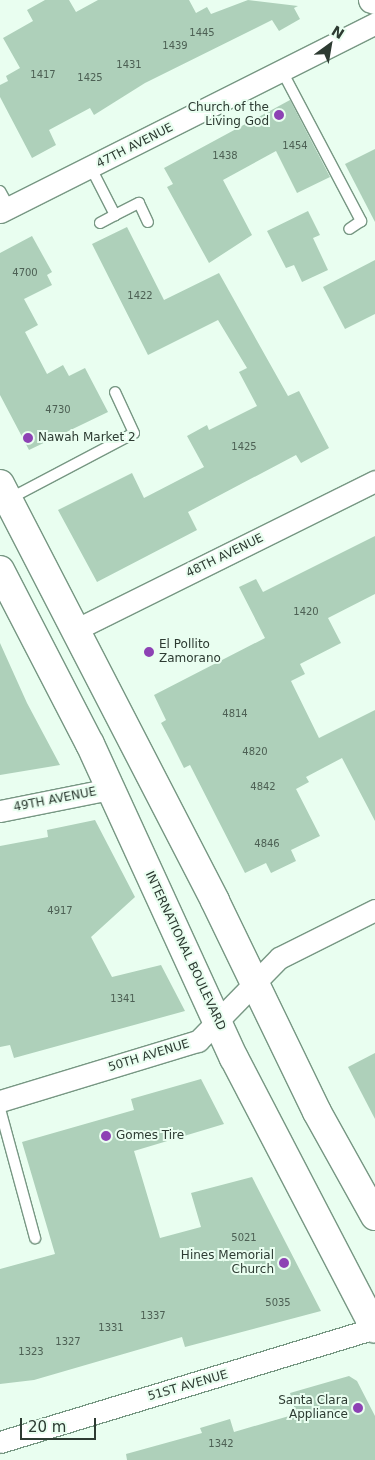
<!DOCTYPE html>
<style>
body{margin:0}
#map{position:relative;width:375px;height:1460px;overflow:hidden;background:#e9fef0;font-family:"DejaVu Sans",sans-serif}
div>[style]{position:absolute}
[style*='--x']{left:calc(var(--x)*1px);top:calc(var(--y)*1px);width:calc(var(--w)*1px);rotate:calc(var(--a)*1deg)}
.building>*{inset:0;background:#aed0ba}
.roads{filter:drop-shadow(1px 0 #779783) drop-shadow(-1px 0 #779783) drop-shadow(0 1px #779783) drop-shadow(0 -1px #779783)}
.service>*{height:10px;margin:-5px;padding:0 5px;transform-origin:5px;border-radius:5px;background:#fff}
.minor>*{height:21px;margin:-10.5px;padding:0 10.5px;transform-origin:10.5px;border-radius:10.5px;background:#fff}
.tertiary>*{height:26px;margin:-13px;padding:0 13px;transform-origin:13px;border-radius:13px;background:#fff}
.primary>*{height:28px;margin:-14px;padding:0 14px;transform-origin:14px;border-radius:14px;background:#fff}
.dots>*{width:14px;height:14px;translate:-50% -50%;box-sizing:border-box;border:2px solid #e9fef0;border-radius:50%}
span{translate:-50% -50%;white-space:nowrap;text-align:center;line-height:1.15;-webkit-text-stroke:4px #e9fef0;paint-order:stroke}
.number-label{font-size:10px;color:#4d6054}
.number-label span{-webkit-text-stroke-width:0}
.poi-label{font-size:12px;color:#2d3b32}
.right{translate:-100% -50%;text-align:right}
.left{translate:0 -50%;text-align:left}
.street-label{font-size:12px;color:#2d3b32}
.north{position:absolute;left:305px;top:20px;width:50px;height:50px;-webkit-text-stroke:4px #e9fef0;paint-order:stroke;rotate:32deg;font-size:14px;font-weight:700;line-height:20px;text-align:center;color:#2d3b32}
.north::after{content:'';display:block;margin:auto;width:18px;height:22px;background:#2d3b32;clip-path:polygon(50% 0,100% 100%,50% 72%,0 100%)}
.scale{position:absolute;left:20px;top:1418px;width:76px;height:22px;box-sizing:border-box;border:2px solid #2d3b32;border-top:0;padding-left:6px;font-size:15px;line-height:18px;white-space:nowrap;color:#2d3b32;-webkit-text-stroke:4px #e9fef0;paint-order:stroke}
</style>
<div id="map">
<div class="building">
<i style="clip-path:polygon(45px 0,69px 0,76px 12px,98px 0,189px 0,196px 13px,207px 7px,211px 14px,248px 0,298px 6px,294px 8px,300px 19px,279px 31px,272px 20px,145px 83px,94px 115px,90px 108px,49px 130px,56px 145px,32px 158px,0 97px,0 85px,8px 81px,6px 76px,20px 68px,3px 38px,33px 21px,27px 10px)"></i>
<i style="clip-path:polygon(290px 100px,330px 177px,297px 193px,276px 151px,223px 180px,252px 235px,209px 263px,167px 187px,173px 184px,164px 168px)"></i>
<i style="clip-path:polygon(375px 149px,375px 222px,345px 164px)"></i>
<i style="clip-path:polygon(308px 211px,320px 235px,313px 238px,328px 270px,302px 282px,294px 265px,286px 268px,267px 231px)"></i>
<i style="clip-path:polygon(127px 227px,164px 300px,219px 273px,288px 396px,299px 391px,329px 448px,301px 463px,296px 455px,188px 512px,197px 530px,97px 582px,58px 510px,132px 473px,144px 498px,204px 467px,187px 436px,207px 425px,209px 430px,257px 406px,239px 372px,247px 368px,218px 320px,148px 355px,92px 244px)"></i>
<i style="clip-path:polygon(32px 236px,52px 272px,47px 275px,52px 285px,24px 299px,38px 325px,25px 332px,47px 374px,63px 365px,69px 376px,85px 368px,108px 412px,29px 450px,0 395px,0 253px)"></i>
<i style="clip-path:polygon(375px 260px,375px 314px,345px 329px,323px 287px)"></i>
<i style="clip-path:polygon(375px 536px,375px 594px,328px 618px,341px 643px,300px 664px,305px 674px,291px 681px,319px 738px,375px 710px,375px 821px,342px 758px,306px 777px,309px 782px,296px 789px,320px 836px,291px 850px,296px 861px,271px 873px,266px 863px,245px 873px,190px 765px,184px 768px,170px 740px,161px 723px,166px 720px,154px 695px,265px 638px,239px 587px,256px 579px,263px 592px)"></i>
<i style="clip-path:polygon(0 643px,27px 703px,60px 765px,0 775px)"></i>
<i style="clip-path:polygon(95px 820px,135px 897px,91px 937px,112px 977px,161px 965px,185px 1011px,14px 1058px,10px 1045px,0 1047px,0 846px,48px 837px,47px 830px)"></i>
<i style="clip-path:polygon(375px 1053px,375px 1119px,348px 1067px)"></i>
<i style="clip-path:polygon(201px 1079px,224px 1124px,134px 1151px,160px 1238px,201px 1227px,191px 1193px,252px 1177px,321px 1311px,185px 1347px,182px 1337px,34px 1380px,0 1384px,0 1269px,55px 1254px,22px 1142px,134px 1110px,131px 1099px)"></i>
<i style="clip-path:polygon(349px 1376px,357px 1381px,375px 1416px,375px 1460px,127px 1460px,126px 1454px,202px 1433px,200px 1428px,230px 1419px,234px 1432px,296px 1414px,290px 1393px)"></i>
</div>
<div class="roads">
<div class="service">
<i style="--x:282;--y:71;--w:170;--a:62.2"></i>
<i style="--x:361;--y:221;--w:14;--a:146"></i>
<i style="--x:91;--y:168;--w:53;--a:62.9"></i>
<i style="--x:115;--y:215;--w:27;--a:-27"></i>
<i style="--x:139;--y:203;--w:21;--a:65"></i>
<i style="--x:0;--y:191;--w:18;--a:61"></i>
<i style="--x:100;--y:223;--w:17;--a:-28"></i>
<i style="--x:9;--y:499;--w:141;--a:-27.8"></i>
<i style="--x:134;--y:433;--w:45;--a:-114.9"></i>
<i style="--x:0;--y:1109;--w:134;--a:74.8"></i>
</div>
<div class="minor">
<i style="--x:0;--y:212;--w:420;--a:-26.7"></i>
<i style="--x:75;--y:630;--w:335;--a:-26.4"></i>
<i style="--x:0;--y:811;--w:112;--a:-11.3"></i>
<i style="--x:0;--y:1101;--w:207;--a:-16.9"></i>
<i style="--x:198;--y:1041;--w:116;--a:-45.7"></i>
<i style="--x:279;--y:958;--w:107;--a:-26.6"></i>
<i style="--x:0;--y:1442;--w:392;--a:-16.9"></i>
</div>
<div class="tertiary">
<i style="--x:372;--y:0;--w:3;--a:18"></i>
</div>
<div class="primary">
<i style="--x:0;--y:484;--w:469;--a:62.7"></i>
<i style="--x:215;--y:901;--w:234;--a:64.2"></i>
<i style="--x:317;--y:1112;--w:119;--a:60.9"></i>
<i style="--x:0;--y:570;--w:196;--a:62.7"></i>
<i style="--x:90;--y:744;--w:345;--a:65.4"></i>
<i style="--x:234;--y:1058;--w:305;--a:62.5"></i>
</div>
</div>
<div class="dots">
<i style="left:279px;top:115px;background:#8d42b4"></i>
<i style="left:28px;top:438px;background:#8d42b4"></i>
<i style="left:149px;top:652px;background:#8d42b4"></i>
<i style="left:106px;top:1136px;background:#8d42b4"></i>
<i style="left:284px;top:1263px;background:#8d42b4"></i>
<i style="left:358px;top:1408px;background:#8d42b4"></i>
</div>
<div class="number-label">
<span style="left:202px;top:33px">1445</span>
<span style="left:175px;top:46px">1439</span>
<span style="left:129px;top:65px">1431</span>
<span style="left:43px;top:75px">1417</span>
<span style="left:90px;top:78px">1425</span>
<span style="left:295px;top:146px">1454</span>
<span style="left:225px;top:156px">1438</span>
<span style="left:25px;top:273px">4700</span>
<span style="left:140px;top:296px">1422</span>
<span style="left:58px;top:410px">4730</span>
<span style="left:244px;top:447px">1425</span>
<span style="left:306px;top:612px">1420</span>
<span style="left:235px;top:714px">4814</span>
<span style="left:255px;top:752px">4820</span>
<span style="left:263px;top:787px">4842</span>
<span style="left:267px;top:844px">4846</span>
<span style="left:60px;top:911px">4917</span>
<span style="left:123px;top:999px">1341</span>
<span style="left:244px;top:1238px">5021</span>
<span style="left:278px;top:1303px">5035</span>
<span style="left:153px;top:1316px">1337</span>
<span style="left:111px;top:1328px">1331</span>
<span style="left:68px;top:1342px">1327</span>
<span style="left:31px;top:1352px">1323</span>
<span style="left:221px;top:1444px">1342</span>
</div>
<div class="poi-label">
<span class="right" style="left:269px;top:115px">Church of the<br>Living God</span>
<span class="left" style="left:38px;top:438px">Nawah Market 2</span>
<span class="left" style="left:159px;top:652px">El Pollito<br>Zamorano</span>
<span class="left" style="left:116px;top:1136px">Gomes Tire</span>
<span class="right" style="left:274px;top:1263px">Hines Memorial<br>Church</span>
<span class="right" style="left:348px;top:1408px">Santa Clara<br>Appliance</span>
</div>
<div class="street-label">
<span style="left:135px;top:146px;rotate:-27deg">47TH AVENUE</span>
<span style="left:225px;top:556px;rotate:-26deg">48TH AVENUE</span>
<span style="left:55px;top:800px;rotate:-11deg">49TH AVENUE</span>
<span style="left:185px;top:951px;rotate:65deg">INTERNATIONAL BOULEVARD</span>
<span style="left:149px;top:1056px;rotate:-17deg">50TH AVENUE</span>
<span style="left:188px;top:1386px;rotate:-16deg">51ST AVENUE</span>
</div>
<div class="north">N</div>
<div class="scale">20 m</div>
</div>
